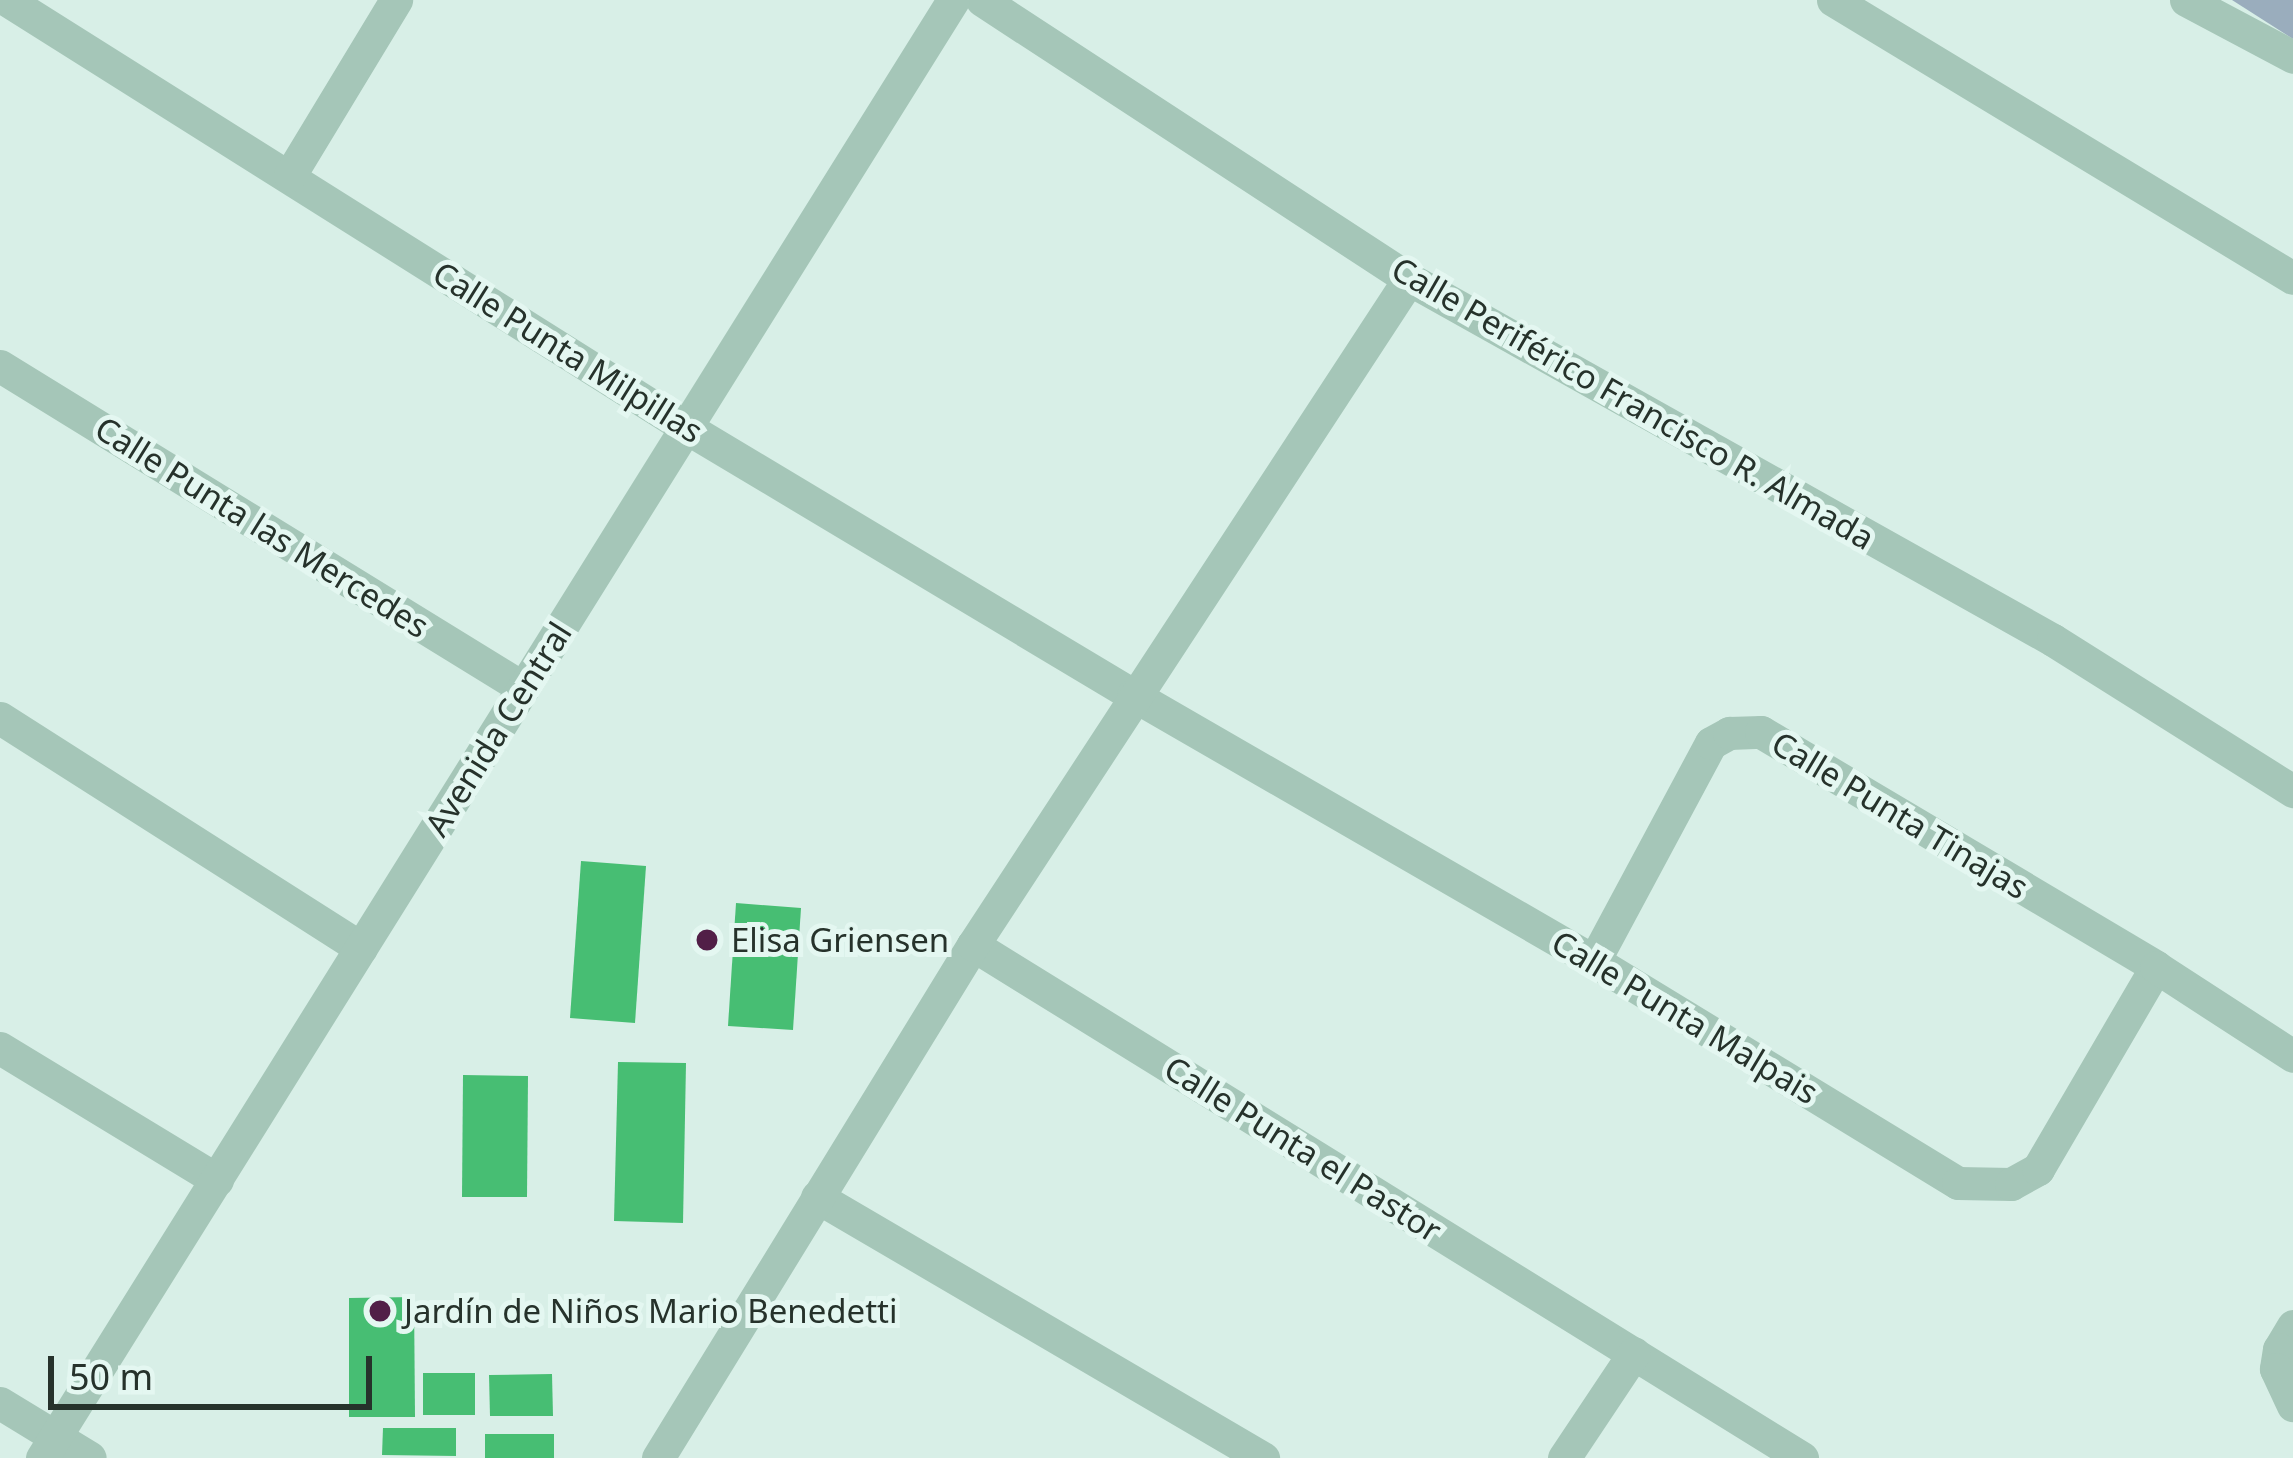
<!DOCTYPE html>
<meta charset="utf-8">
<style>
body{margin:0}
#map{position:relative;width:2293px;height:1458px;overflow:hidden;background:#d8efe7;font-family:"Noto Sans",sans-serif}
div>[style]{position:absolute}
[style*='--x']{left:calc(var(--x)*1px);top:calc(var(--y)*1px);width:calc(var(--w)*1px);rotate:calc(var(--a)*1deg)}
.green>*{inset:0;background:#9aadbd}
.building>*{inset:0;background:#47be73}
.minor>*{height:33px;margin:-16.5px;padding:0 16.5px;transform-origin:16.5px;border-radius:16.5px;background:#a5c6b8}
.dots>*{width:33px;height:33px;translate:-50% -50%;box-sizing:border-box;border:6px solid #e4f7f1;border-radius:50%}
span{translate:-50% -50%;white-space:nowrap;text-align:center;line-height:1.15;-webkit-text-stroke:10px #e4f7f1;paint-order:stroke}
.street-label{font-size:33px;color:#26322b}
.poi-label{font-size:33px;color:#26322b}
.left{translate:0 -50%;text-align:left}
.scale{position:absolute;left:48px;top:1356px;width:324px;height:54px;box-sizing:border-box;border:6px solid #26322b;border-top:0;padding-left:15px;font-size:36px;line-height:42px;white-space:nowrap;color:#26322b;-webkit-text-stroke:9px #e4f7f1;paint-order:stroke}
</style>
<div id="map">
<div class="green">
<i style="clip-path:polygon(2232px 0,2293px 0,2293px 39px)"></i>
</div>
<div class="building">
<i style="clip-path:polygon(581px 861px,646px 866px,635px 1023px,570px 1018px)"></i>
<i style="clip-path:polygon(736px 903px,801px 908px,793px 1030px,728px 1026px)"></i>
<i style="clip-path:polygon(618px 1062px,686px 1063px,683px 1223px,614px 1221px)"></i>
<i style="clip-path:polygon(463px 1075px,528px 1076px,527px 1197px,462px 1197px)"></i>
<i style="clip-path:polygon(414px 1297px,415px 1417px,349px 1417px,349px 1298px)"></i>
<i style="clip-path:polygon(423px 1373px,475px 1373px,475px 1415px,423px 1415px)"></i>
<i style="clip-path:polygon(552px 1374px,553px 1416px,490px 1416px,489px 1375px)"></i>
<i style="clip-path:polygon(383px 1428px,456px 1428px,456px 1456px,382px 1455px)"></i>
<i style="clip-path:polygon(485px 1434px,554px 1434px,554px 1458px,485px 1458px)"></i>
</div>
<div class="minor">
<i style="--x:7;--y:0;--w:803;--a:32.19"></i>
<i style="--x:687;--y:428;--w:520;--a:30.91"></i>
<i style="--x:1133;--y:695;--w:532;--a:29.99"></i>
<i style="--x:1594;--y:961;--w:426;--a:31.4"></i>
<i style="--x:1958;--y:1183;--w:53;--a:1.1"></i>
<i style="--x:2011;--y:1184;--w:31;--a:-29"></i>
<i style="--x:2038;--y:1169;--w:234;--a:-59.7"></i>
<i style="--x:982;--y:0;--w:510;--a:33.16"></i>
<i style="--x:1409;--y:279;--w:738;--a:29.27"></i>
<i style="--x:2053;--y:640;--w:284;--a:32.2"></i>
<i style="--x:1833;--y:0;--w:537;--a:31.15"></i>
<i style="--x:2186;--y:0;--w:121;--a:28"></i>
<i style="--x:290;--y:175;--w:205;--a:-58.8"></i>
<i style="--x:0;--y:366;--w:614;--a:31.62"></i>
<i style="--x:0;--y:718;--w:428;--a:32.5"></i>
<i style="--x:973;--y:945;--w:975;--a:31.75"></i>
<i style="--x:1594;--y:961;--w:247;--a:-61.8"></i>
<i style="--x:1711;--y:743;--w:21;--a:-29"></i>
<i style="--x:1729;--y:733;--w:32;--a:-2"></i>
<i style="--x:1761;--y:732;--w:460;--a:30.7"></i>
<i style="--x:2156;--y:967;--w:163;--a:33"></i>
<i style="--x:0;--y:1048;--w:254;--a:31.3"></i>
<i style="--x:817;--y:1197;--w:517;--a:30.34"></i>
<i style="--x:2293;--y:1326;--w:27;--a:121"></i>
<i style="--x:2279;--y:1349;--w:20;--a:99"></i>
<i style="--x:2276;--y:1369;--w:40;--a:65"></i>
<i style="--x:0;--y:1403;--w:105;--a:31.4"></i>
<i style="--x:42;--y:1458;--w:1719;--a:-58"></i>
<i style="--x:658;--y:1458;--w:602;--a:-58.45"></i>
<i style="--x:973;--y:945;--w:796;--a:-56.79"></i>
<i style="--x:1564;--y:1458;--w:126;--a:-56.3"></i>
</div>
<div class="dots">
<i style="left:707px;top:940px;background:#511f47"></i>
<i style="left:380px;top:1311px;background:#511f47"></i>
</div>
<div class="street-label">
<span style="left:568px;top:352px;rotate:32deg">Calle Punta Milpillas</span>
<span style="left:1633px;top:403px;rotate:30deg">Calle Periférico Francisco R. Almada</span>
<span style="left:262px;top:527px;rotate:32deg">Calle Punta las Mercedes</span>
<span style="left:498px;top:729px;rotate:-58deg">Avenida Central</span>
<span style="left:1900px;top:815px;rotate:31deg">Calle Punta Tinajas</span>
<span style="left:1685px;top:1017px;rotate:31deg">Calle Punta Malpais</span>
<span style="left:1303px;top:1149px;rotate:32deg">Calle Punta el Pastor</span>
</div>
<div class="poi-label">
<span class="left" style="left:731px;top:940px">Elisa Griensen</span>
<span class="left" style="left:404px;top:1311px">Jardín de Niños Mario Benedetti</span>
</div>
<div class="scale">50 m</div>
</div>
